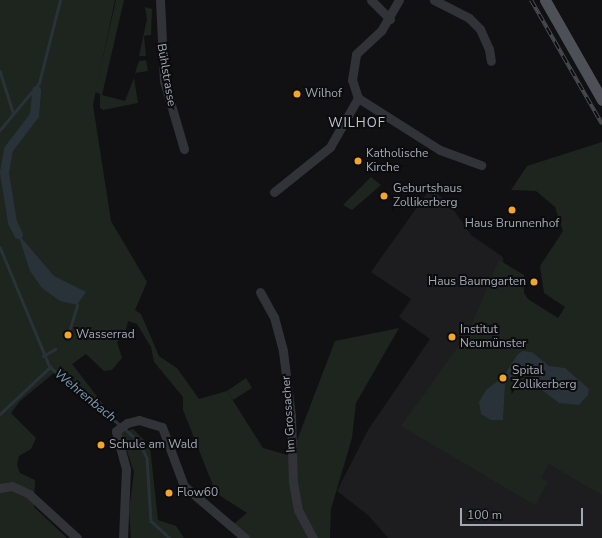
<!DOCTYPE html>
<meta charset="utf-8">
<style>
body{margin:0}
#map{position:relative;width:602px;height:538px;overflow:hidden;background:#111113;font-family:"Nunito Sans",sans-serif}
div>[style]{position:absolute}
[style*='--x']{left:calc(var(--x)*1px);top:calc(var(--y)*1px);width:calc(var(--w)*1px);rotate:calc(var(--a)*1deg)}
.built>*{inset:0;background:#1d1d20}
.green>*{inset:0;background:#1d251e}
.water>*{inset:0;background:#293238}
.stream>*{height:2.5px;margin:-1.25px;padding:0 1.25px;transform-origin:1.25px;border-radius:1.25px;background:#293238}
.canal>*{height:9px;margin:-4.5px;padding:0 4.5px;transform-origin:4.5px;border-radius:4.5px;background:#293238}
.minor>*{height:9px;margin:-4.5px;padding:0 4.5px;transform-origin:4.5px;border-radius:4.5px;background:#323338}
.major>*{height:11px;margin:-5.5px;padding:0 5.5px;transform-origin:5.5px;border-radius:5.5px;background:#4e5057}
.rail>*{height:4px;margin-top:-2px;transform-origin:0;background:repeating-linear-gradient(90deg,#0c0c0e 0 8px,#494b51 0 16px);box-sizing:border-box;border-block:1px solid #494b51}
.dots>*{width:11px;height:11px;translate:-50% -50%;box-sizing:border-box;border:2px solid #0c0c0e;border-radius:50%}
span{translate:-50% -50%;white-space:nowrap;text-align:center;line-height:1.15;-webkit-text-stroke:4px #0c0c0e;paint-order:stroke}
.street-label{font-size:12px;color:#a2a8b4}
.poi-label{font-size:12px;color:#a2a8b4}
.left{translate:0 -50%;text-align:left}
.right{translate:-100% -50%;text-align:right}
.neighbourhood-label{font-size:13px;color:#c3c7d0;letter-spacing:1px}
.water-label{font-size:13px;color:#7898b0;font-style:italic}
.scale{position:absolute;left:460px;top:508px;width:123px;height:18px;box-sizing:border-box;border:2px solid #a2a8b4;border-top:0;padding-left:5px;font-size:12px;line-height:14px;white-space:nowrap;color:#a2a8b4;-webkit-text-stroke:3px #0c0c0e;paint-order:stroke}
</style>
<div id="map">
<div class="built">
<i style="clip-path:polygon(430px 189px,448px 202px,471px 235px,503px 257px,507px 299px,602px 345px,602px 538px,388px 538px,368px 515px,337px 491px,368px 430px,430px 339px,399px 317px,411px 299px,371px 272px)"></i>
</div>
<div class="green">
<i style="clip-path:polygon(0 0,115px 0,93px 105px,111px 221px,147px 282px,135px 310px,141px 314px,159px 356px,177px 368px,199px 399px,227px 391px,263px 448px,291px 456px,335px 341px,399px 328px,356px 403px,352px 438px,331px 509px,330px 538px,245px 538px,230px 527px,247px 513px,216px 493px,183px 410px,183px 397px,154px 362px,151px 347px,137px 324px,128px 321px,125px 334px,117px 342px,122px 358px,112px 370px,104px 371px,86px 354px,72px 364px,103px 404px,95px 406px,54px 373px,20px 401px,11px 413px,36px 438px,31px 449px,19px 456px,17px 465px,20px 473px,35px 480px,34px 507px,67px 538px,0 538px)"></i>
<i style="clip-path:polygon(116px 0,124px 0,102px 95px,125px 101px,134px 78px,138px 103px,103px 110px,100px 108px,100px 94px,95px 92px)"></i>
<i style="clip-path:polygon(145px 7px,152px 9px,151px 35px,144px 36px,146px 56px,139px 56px,147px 19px)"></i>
<i style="clip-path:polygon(146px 60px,148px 71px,135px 73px,139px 61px)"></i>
<i style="clip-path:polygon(602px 142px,602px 495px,549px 464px,541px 478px,548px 482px,535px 505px,401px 426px,468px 333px,499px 260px,524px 275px,524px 293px,528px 299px,558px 318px,565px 307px,544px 293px,540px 266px,563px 231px,555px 207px,536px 191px,511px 190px,527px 166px)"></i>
<i style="clip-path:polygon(371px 177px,381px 185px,352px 210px,343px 205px)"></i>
<i style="clip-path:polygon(246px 378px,252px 388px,233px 400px,227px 391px)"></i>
<i style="clip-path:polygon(133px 429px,150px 446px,158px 520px,176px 526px,184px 538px,131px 538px,129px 511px,134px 472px,121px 433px)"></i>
</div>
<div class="water">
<i style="clip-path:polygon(18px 234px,54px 276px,86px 292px,77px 305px,60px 301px,42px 288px,30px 271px)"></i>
<i style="clip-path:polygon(523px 351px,532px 352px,549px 366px,565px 368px,589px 389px,588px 395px,579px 405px,559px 403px,542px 390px,534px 377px,519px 369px,505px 384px,503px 420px,491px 420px,481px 414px,479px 402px,486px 390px,503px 377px,518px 354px)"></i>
</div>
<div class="stream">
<i style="--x:0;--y:71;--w:43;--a:72.4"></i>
<i style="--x:0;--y:130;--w:61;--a:-50.3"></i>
<i style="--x:39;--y:83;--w:86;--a:-75.8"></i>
<i style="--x:0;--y:247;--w:130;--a:67.4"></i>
<i style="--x:50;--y:367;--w:91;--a:39.6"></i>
<i style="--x:68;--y:335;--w:31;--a:-73"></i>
<i style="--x:43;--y:356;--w:14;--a:-30"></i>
<i style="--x:0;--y:414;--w:69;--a:-43.2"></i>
<i style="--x:124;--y:428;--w:22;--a:43"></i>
<i style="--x:140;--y:443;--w:17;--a:65"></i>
<i style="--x:147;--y:458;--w:63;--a:86.4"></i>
<i style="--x:151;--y:521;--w:25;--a:42"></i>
</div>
<div class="canal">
<i style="--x:18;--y:234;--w:13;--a:-117"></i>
<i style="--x:12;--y:222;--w:51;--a:-99.1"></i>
<i style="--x:4;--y:172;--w:23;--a:-80"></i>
<i style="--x:8;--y:149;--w:43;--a:-52.6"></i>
<i style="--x:34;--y:115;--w:25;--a:-85"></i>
</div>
<div class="minor">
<i style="--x:160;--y:0;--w:81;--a:87.2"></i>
<i style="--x:164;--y:81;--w:71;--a:73.6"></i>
<i style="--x:371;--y:0;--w:27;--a:45"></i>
<i style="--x:434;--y:0;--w:39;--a:27"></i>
<i style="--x:469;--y:18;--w:16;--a:45"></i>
<i style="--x:480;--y:29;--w:22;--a:66"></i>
<i style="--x:489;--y:49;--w:12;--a:81"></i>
<i style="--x:358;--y:98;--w:97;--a:32.4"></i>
<i style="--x:440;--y:150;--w:44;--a:20.1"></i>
<i style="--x:358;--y:98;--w:19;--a:-108"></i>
<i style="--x:352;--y:80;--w:26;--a:-81"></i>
<i style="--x:356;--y:54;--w:34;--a:-43"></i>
<i style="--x:381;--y:31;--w:36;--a:-60"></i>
<i style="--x:274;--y:192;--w:72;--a:-38.8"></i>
<i style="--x:330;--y:147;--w:56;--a:-60.3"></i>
<i style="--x:260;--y:292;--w:29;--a:61"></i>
<i style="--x:274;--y:317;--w:35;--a:75"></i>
<i style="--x:283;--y:351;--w:65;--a:83"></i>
<i style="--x:291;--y:416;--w:66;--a:88.3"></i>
<i style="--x:293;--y:482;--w:28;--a:80"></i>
<i style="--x:298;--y:510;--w:32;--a:62"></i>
<i style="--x:0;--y:488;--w:12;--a:-9"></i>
<i style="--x:12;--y:486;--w:19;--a:25"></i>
<i style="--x:29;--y:494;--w:65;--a:42.5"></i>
<i style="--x:123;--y:538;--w:69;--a:-87.5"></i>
<i style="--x:126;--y:469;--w:39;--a:-105"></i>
<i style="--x:116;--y:431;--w:14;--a:-36"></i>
<i style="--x:127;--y:423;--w:12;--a:-14"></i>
<i style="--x:139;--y:420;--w:24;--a:17"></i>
<i style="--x:162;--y:427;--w:63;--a:69.6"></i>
<i style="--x:184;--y:486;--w:80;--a:40.4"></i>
</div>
<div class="major">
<i style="--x:545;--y:0;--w:115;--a:60.3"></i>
</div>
<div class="rail">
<i style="--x:531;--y:0;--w:143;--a:60.2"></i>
</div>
<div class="dots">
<i style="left:297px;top:94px;background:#f4a628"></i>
<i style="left:358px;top:161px;background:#f4a628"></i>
<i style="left:384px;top:196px;background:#f4a628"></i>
<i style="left:512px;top:210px;background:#f4a628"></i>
<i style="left:534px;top:282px;background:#f4a628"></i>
<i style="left:68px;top:335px;background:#f4a628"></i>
<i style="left:452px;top:337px;background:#f4a628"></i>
<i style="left:503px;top:378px;background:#f4a628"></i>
<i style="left:101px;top:445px;background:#f4a628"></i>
<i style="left:169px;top:493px;background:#f4a628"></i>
</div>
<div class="street-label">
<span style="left:166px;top:75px;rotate:80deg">Bühlstrasse</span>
<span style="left:289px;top:414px;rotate:-94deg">Im Grossacher</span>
</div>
<div class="poi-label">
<span class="left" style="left:305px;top:94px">Wilhof</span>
<span class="left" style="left:366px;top:161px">Katholische<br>Kirche</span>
<span class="left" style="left:393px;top:196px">Geburtshaus<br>Zollikerberg</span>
<span style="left:512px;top:224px">Haus Brunnenhof</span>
<span class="right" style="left:526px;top:282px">Haus Baumgarten</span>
<span class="left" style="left:460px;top:337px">Institut<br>Neumünster</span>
<span class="left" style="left:76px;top:335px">Wasserrad</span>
<span class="left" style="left:512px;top:378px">Spital<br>Zollikerberg</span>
<span class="left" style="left:109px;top:445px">Schule am Wald</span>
<span class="left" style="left:177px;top:493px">Flow60</span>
</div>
<div class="neighbourhood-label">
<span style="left:357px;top:123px">WILHOF</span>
</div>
<div class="water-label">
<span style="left:85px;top:396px;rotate:39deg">Wehrenbach</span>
</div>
<div class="scale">100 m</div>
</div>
